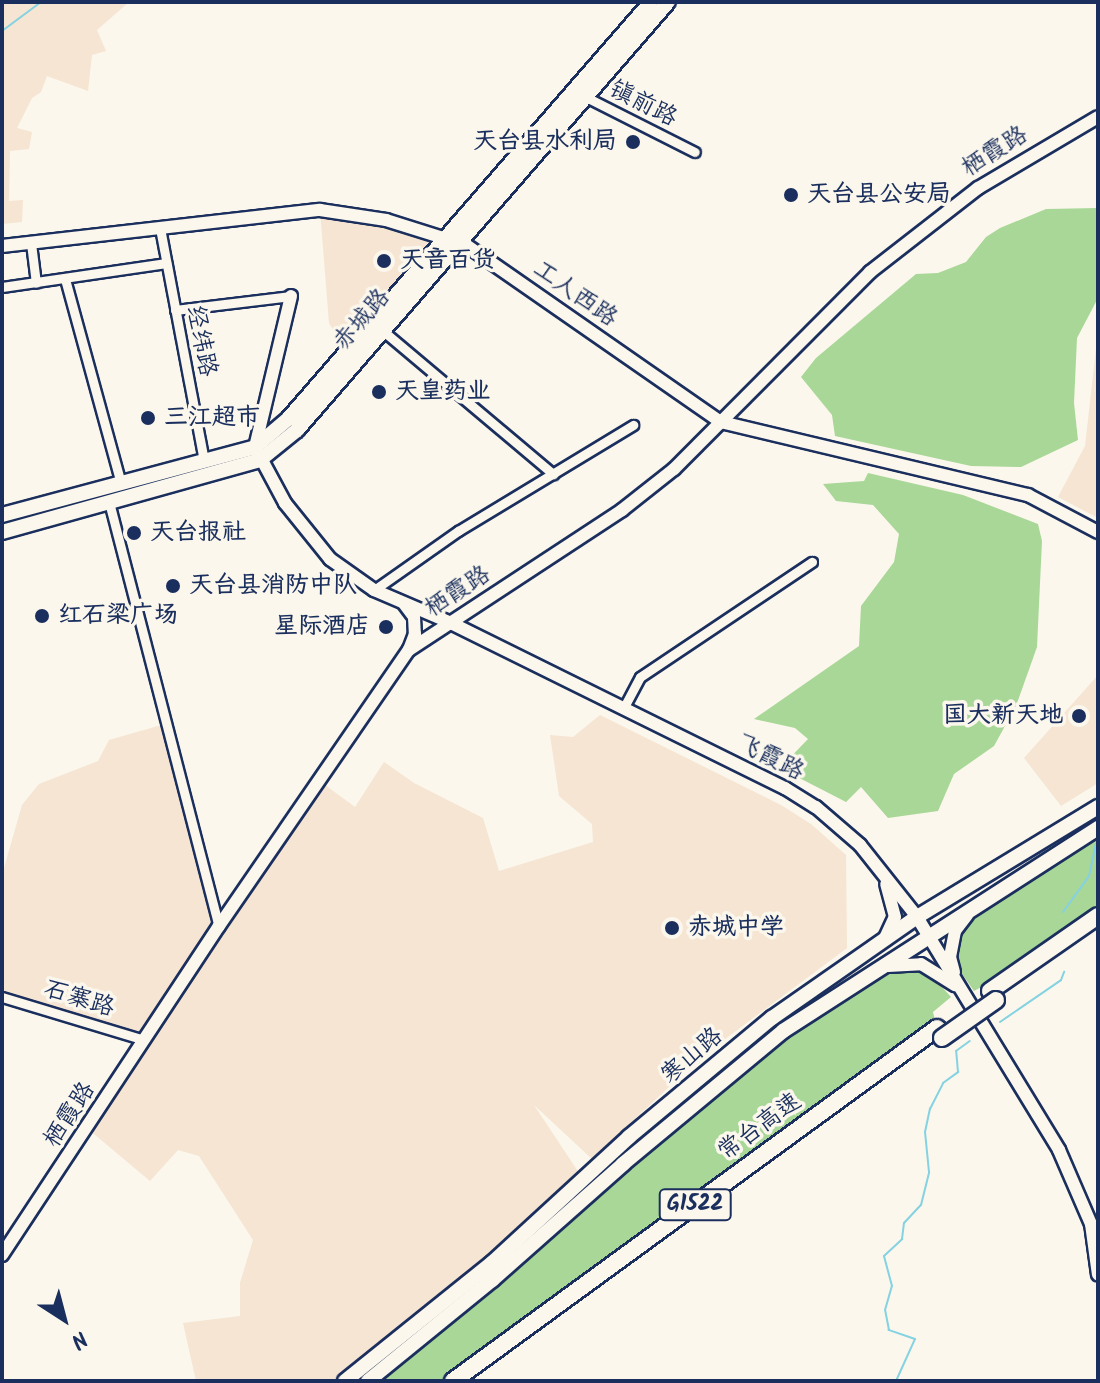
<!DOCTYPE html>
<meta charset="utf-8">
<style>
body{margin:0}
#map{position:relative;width:1100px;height:1383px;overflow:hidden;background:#fbf7ec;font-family:Kalam,"LXGW WenKai TC",sans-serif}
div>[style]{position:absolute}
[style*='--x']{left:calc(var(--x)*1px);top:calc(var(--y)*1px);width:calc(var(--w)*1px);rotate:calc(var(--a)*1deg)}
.built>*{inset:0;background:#f5e5d2}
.green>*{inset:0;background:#a8d797}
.stream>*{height:2px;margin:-1px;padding:0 1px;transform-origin:1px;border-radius:1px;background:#84d2e2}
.roads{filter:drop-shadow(2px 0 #1b2f5e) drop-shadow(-2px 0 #1b2f5e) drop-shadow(0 2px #1b2f5e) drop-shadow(0 -2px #1b2f5e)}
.street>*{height:9px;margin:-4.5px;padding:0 4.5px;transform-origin:4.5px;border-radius:4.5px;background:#fbf7ec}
.secondary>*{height:12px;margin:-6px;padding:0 6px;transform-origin:6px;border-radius:6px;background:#fbf7ec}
.primary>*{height:14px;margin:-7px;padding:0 7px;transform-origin:7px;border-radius:7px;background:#fbf7ec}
.highway>*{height:16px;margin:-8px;padding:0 8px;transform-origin:8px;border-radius:8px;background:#fbf7ec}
.bridges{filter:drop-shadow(2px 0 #1b2f5e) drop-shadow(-2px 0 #1b2f5e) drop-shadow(0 2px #1b2f5e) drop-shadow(0 -2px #1b2f5e)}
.highway-bridge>*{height:16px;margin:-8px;padding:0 8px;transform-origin:8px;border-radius:8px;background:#fbf7ec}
.dots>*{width:22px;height:22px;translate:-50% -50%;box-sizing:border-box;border:4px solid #fbf7ec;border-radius:50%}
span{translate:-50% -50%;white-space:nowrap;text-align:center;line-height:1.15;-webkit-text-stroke:7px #fbf7ec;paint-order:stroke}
.shield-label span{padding:2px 6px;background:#fbf7ec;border:2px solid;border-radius:6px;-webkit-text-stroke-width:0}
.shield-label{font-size:22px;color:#1b2f5e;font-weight:700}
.street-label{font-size:24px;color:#1b2f5e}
.poi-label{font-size:24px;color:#1b2f5e;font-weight:700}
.right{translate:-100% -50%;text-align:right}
.left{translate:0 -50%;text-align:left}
.frame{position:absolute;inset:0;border:4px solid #1b2f5e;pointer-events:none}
.north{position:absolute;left:24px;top:1279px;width:80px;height:80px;-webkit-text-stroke:6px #fbf7ec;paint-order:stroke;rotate:144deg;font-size:22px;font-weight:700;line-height:32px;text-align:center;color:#1b2f5e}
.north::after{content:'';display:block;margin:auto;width:28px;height:36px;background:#1b2f5e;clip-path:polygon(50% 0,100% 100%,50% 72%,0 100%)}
</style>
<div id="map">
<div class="built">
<i style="clip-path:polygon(2px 2px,129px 2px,97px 30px,106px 51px,92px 55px,88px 91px,47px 76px,41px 92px,32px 98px,17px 128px,32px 132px,29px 149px,10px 151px,9px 201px,23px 200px,22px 222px,2px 224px)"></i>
<i style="clip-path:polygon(320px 210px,436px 234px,341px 344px,329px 323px)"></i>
<i style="clip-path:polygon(1098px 331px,1098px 518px,1058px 497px,1085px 446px)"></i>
<i style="clip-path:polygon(1098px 675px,1098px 783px,1061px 806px,1024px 758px)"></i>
<i style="clip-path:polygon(600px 715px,781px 805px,811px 824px,846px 855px,847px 948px,701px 1057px,592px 1159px,534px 1105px,583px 1179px,345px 1381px,196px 1381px,183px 1323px,240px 1316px,240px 1283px,253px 1240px,199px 1156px,178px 1150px,150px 1181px,88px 1129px,143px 1040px,2px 997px,2px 875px,22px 805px,39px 784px,98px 761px,109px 740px,165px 724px,219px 925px,321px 782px,355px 807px,384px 762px,414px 783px,483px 818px,499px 871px,593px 842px,592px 824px,559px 796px,550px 735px,573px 737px)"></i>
</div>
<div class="green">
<i style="clip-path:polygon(1098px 208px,1098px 298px,1077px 338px,1074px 403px,1078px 440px,1021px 467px,971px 466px,835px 436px,832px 415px,801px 377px,816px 358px,916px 274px,938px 273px,966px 262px,986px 237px,1000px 228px,1046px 209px)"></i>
<i style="clip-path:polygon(868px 473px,963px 495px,1038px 524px,1042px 541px,1037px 647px,1016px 706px,994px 746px,954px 774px,938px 811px,888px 818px,861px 787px,846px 802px,780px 768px,808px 739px,795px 728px,754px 719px,859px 646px,861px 606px,894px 562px,899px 534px,873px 505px,836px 501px,823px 484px,864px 481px)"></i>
<i style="clip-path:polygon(1098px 828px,1098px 916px,990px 991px,985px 985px,974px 991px,950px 957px,955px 931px,973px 907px)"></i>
<i style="clip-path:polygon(921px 964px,951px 997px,933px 1012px,937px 1028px,453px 1381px,368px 1381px,703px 1096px,877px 968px)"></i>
</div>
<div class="stream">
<i style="--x:2;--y:31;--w:49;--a:-36.6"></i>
<i style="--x:1063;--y:912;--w:44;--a:-54.2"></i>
<i style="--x:1089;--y:876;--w:33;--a:-78"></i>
<i style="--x:1000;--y:1022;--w:74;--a:-34.5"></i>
<i style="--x:1061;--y:980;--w:9;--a:-69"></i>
<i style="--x:896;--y:1381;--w:46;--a:-65.7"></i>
<i style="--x:915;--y:1339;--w:28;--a:-161"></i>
<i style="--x:889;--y:1330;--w:20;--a:-101"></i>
<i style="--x:885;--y:1310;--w:25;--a:-74"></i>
<i style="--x:892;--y:1286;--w:31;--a:-105"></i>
<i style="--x:884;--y:1256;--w:25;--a:-43"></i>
<i style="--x:902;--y:1239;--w:16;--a:-83"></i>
<i style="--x:904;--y:1223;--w:25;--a:-47"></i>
<i style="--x:921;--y:1205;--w:34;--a:-76"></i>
<i style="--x:929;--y:1172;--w:40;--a:-95.7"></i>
<i style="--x:925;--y:1132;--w:24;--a:-78"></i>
<i style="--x:930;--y:1109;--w:29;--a:-63"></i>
<i style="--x:943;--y:1083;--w:19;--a:-36"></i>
<i style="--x:958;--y:1072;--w:21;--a:-95"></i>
<i style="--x:956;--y:1051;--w:17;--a:-36"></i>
</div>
<div class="roads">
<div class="street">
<i style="--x:584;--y:96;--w:124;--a:26.8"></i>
<i style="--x:160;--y:228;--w:237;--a:79.3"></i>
<i style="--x:31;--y:243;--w:40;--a:82.9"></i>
<i style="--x:65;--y:279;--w:213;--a:74.7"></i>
<i style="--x:2;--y:287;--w:166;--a:-8.3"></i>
<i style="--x:175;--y:310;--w:117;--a:-6.9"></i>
<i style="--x:382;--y:330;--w:224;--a:40.1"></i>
<i style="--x:109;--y:502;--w:438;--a:75.5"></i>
<i style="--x:374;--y:590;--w:103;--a:-35.1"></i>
<i style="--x:458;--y:531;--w:205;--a:-31.2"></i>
<i style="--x:623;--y:709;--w:36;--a:-62"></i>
<i style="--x:640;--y:677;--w:207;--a:-33.8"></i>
<i style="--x:2;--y:997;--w:148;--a:16.8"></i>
</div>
<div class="secondary">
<i style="--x:2;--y:246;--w:320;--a:-6.5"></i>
<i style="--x:320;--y:210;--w:67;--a:8.6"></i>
<i style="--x:386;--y:220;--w:84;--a:17.4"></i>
<i style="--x:466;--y:245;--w:310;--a:34.8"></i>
<i style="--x:721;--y:422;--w:316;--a:13.4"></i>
<i style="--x:1028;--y:495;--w:79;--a:27.9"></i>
<i style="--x:291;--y:296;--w:155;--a:103.4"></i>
<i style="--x:255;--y:447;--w:64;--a:61.8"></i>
<i style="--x:285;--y:503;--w:72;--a:51.2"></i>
<i style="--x:330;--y:559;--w:54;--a:35.2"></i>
<i style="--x:374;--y:590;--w:84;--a:23.2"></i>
<i style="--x:451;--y:623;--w:373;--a:26.3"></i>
<i style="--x:785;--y:788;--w:36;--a:32"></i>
<i style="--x:816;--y:807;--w:58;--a:40.8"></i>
<i style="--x:860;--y:845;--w:92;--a:51.6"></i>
<i style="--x:917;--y:917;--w:273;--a:58.6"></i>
<i style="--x:1059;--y:1150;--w:81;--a:66.6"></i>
<i style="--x:1091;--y:1224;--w:51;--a:82.2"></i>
<i style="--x:405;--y:605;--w:15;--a:53"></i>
<i style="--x:414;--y:617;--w:17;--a:87"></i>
<i style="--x:415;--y:634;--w:17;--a:111"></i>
<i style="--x:885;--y:938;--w:23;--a:-65"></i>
<i style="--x:895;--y:917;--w:34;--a:-105"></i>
<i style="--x:888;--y:966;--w:33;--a:-3"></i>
<i style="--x:921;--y:964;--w:40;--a:32"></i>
<i style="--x:954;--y:972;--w:16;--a:-105"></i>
<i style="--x:950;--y:957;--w:26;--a:-79"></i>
<i style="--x:955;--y:931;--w:20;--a:-53"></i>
<i style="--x:2;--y:1255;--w:394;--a:-56.6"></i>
<i style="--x:219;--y:926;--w:335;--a:-55.5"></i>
<i style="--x:409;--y:650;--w:255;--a:-33.3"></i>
<i style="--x:622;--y:510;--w:66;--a:-38.3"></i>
<i style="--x:674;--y:469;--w:278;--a:-45.1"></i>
<i style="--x:870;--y:272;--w:137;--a:-37.9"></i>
<i style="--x:978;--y:188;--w:139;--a:-30.6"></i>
</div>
<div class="primary">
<i style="--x:2;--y:515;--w:262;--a:-15"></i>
<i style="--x:255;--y:447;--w:43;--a:-40.3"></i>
<i style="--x:288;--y:419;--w:553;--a:-48.96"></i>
<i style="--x:2;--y:532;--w:268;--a:-15.6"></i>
<i style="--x:260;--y:460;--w:48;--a:-39"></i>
<i style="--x:297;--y:430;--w:566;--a:-49.08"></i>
<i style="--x:345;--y:1381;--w:189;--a:-38.8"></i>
<i style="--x:492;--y:1263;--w:186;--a:-42.6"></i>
<i style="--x:629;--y:1137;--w:186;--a:-39.8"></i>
<i style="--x:772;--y:1018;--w:177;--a:-34.9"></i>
<i style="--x:917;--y:917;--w:212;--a:-31.3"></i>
<i style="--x:368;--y:1381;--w:160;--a:-39.2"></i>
<i style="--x:492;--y:1280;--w:175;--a:-41.5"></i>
<i style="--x:623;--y:1164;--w:208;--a:-39.7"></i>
<i style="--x:783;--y:1031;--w:375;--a:-32.8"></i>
</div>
<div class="highway">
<i style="--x:990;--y:991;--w:131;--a:-34.8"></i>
<i style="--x:453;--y:1381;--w:599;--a:-36.1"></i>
</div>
</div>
<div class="bridges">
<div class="highway-bridge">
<i style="--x:942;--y:1038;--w:66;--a:-35.1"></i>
</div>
</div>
<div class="dots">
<i style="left:633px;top:142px;background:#1b2f5e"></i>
<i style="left:791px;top:195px;background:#1b2f5e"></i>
<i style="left:384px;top:261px;background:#1b2f5e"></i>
<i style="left:379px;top:392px;background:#1b2f5e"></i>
<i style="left:148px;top:418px;background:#1b2f5e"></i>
<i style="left:134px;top:533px;background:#1b2f5e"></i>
<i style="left:173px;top:586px;background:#1b2f5e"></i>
<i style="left:42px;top:616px;background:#1b2f5e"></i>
<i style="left:386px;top:627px;background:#1b2f5e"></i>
<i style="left:1079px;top:716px;background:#1b2f5e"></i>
<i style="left:672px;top:928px;background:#1b2f5e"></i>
</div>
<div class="shield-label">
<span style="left:695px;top:1205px">G1522</span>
</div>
<div class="street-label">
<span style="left:643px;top:104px;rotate:27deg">镇前路</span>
<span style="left:995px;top:152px;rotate:-32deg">栖霞路</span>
<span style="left:575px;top:294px;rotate:35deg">工人西路</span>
<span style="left:362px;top:320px;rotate:-49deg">赤城路</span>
<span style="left:201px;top:341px;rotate:79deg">经纬路</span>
<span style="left:458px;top:592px;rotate:-33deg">栖霞路</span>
<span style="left:770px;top:758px;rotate:27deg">飞霞路</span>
<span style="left:79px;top:999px;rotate:17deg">石寨路</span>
<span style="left:692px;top:1056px;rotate:-40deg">寒山路</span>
<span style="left:70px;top:1115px;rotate:-57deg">栖霞路</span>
<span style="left:760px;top:1127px;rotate:-36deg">常台高速</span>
</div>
<div class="poi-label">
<span class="right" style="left:617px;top:142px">天台县水利局</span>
<span class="left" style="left:807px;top:195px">天台县公安局</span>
<span class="left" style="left:400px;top:261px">天音百货</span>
<span class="left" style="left:395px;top:392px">天皇药业</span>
<span class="left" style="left:164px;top:418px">三江超市</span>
<span class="left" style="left:150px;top:533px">天台报社</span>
<span class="left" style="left:189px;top:586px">天台县消防中队</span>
<span class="left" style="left:58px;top:616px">红石梁广场</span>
<span class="right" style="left:370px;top:627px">星际酒店</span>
<span class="right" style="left:1063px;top:716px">国大新天地</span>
<span class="left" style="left:688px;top:928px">赤城中学</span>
</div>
<div class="frame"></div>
<div class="north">N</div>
</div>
